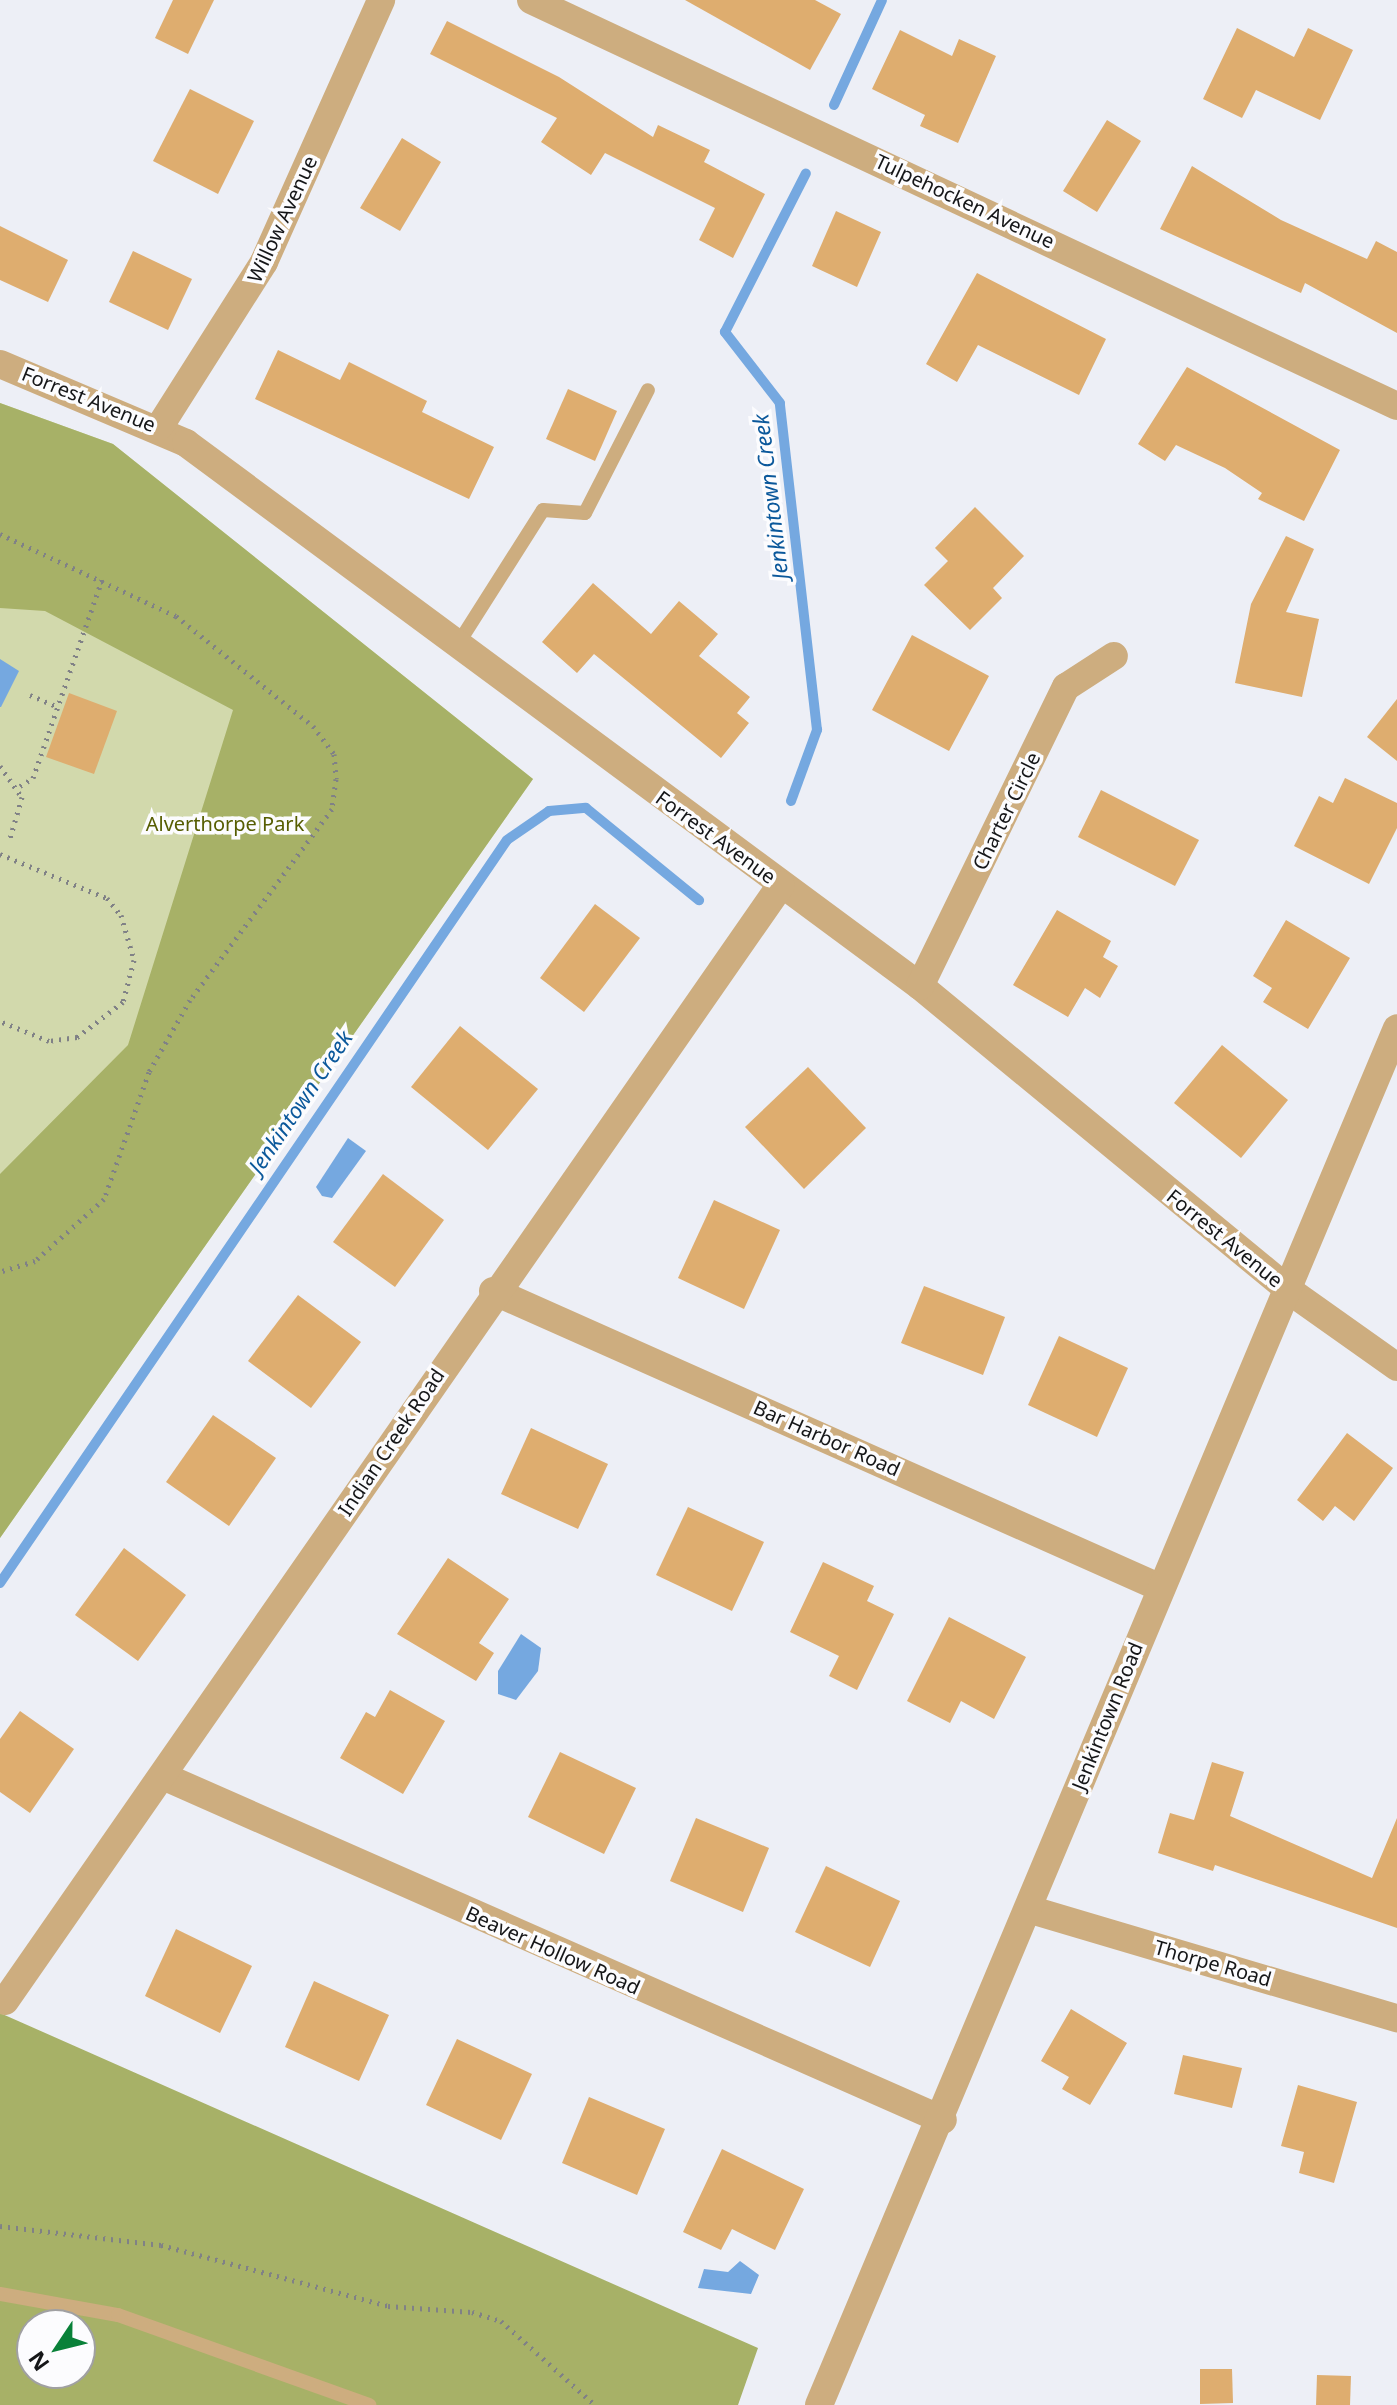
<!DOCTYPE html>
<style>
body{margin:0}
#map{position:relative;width:1397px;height:2405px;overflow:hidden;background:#edeff6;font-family:"Noto Sans",sans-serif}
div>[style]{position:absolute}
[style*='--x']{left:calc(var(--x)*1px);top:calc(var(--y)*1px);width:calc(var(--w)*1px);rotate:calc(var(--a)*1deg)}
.green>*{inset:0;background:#d2d9ac}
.forest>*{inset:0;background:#a7b167}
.water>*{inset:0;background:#75a8e0}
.stream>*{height:10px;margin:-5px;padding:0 5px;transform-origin:5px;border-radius:5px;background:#75a8e0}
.building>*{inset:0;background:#dead6f}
.path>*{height:5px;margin-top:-2.5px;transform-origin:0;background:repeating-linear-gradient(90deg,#808186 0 2px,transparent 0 8px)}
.service>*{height:14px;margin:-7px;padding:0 7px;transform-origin:7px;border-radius:7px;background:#cdad7f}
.minor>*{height:28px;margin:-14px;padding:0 14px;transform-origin:14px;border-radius:14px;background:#cdad7f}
span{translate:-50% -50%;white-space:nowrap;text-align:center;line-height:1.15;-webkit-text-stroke:7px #fcfcfe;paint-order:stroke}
.street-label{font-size:20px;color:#151618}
.park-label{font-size:20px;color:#565d02}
.water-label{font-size:22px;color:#0b589b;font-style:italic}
.north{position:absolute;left:16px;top:2309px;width:80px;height:80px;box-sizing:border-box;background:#fcfcfe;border:2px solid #a0a0a2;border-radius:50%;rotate:235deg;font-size:22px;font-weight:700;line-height:32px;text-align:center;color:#151618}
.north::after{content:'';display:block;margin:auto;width:28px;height:36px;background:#098139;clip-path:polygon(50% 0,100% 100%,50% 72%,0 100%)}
</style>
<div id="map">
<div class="green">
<i style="clip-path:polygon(0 403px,113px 444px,533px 779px,0 1538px)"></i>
</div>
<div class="forest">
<i style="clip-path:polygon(0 403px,113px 444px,533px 779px,0 1538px,0 1174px,128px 1045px,233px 710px,45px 611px,0 608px)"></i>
<i style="clip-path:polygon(evenodd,0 2013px,758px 2348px,738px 2405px,0 2405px,0 2013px,32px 2325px,80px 2325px,80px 2373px,32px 2373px,32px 2325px)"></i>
</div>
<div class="water">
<i style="clip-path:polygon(0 659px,19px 671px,1px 707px,0 707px)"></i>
<i style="clip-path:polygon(348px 1138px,366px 1151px,332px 1198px,322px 1196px,316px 1187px)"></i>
<i style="clip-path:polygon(521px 1634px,541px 1648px,538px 1671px,516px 1700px,498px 1694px,498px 1671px)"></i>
<i style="clip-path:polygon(740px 2261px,759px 2275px,751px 2294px,698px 2288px,704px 2269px,728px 2272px)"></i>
</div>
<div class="stream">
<i style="--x:834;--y:105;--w:115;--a:-65.4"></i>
<i style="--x:791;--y:801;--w:76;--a:-69.9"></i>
<i style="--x:817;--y:730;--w:329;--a:-96.5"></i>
<i style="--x:780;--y:403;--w:90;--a:-127.8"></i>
<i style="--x:725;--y:332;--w:178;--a:-63"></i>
<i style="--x:0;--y:1583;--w:899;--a:-55.69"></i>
<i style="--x:507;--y:840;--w:51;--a:-34.6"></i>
<i style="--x:549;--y:811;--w:37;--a:-5"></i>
<i style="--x:586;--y:808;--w:146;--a:39.2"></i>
</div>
<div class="building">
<i style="clip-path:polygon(173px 0,214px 0,188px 54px,155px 38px)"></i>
<i style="clip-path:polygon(685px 0,815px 0,841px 14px,810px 70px)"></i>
<i style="clip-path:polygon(447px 21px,559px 77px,653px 137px,658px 125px,710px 150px,704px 162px,765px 194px,733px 258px,699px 240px,715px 208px,605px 153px,591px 175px,541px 142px,557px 118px,430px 54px)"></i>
<i style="clip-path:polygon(1237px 28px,1294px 57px,1308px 28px,1353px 50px,1320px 120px,1256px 90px,1242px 118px,1203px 99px)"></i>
<i style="clip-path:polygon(900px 30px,952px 56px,959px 39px,996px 56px,958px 143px,920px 126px,925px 115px,872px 89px)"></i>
<i style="clip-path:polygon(190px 89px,254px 121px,218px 194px,153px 161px)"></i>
<i style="clip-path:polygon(1107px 120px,1141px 141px,1097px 212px,1063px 191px)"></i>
<i style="clip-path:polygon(402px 138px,441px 162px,400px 231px,360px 208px)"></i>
<i style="clip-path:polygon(1192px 166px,1281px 220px,1367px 259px,1376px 241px,1397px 252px,1397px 333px,1305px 283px,1301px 293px,1160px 229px)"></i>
<i style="clip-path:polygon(836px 211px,881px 232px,857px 287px,812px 266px)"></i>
<i style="clip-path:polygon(0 226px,68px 260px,48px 302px,0 280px)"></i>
<i style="clip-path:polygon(133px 251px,192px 279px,168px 330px,109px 302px)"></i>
<i style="clip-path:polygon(977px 273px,1106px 339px,1079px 395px,978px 345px,957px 382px,926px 364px)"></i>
<i style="clip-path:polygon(278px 350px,340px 380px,349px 362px,427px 401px,422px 412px,494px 447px,469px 499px,255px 399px)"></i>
<i style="clip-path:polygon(1187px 367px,1340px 450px,1304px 521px,1258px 499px,1262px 493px,1225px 468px,1176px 445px,1165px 461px,1138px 444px)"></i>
<i style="clip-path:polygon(568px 389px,617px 411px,595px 461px,546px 439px)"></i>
<i style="clip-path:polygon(975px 507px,1024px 556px,993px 588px,1002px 598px,970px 630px,924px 585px,948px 561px,935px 548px)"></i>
<i style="clip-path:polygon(1286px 536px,1314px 549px,1286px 612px,1319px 619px,1302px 697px,1235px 683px,1251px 604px)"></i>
<i style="clip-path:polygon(593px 583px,651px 634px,679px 601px,718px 634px,699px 656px,750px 697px,737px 713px,749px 723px,721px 758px,594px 654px,577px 673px,542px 642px)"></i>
<i style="clip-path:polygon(912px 635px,989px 676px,949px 751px,872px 710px)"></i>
<i style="clip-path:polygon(69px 693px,117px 711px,94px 774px,46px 757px)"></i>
<i style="clip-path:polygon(1397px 699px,1397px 761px,1367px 737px)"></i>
<i style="clip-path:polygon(1345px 778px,1397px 803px,1397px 828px,1369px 884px,1294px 846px,1319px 796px,1333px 803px)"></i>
<i style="clip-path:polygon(1101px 790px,1199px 840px,1175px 886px,1078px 837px)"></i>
<i style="clip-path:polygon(595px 904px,640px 938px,584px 1012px,540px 978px)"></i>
<i style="clip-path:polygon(1057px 910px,1111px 941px,1103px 957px,1118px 966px,1100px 998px,1085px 988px,1068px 1017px,1013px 985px)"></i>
<i style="clip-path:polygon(1286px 920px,1350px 958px,1308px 1029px,1263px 1002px,1272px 988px,1253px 976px)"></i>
<i style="clip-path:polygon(460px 1026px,538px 1089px,488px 1150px,411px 1087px)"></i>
<i style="clip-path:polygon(1222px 1045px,1288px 1100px,1241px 1158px,1174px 1103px)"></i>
<i style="clip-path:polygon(808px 1067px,866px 1128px,804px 1189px,745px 1127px)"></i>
<i style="clip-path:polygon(383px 1174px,444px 1220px,395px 1287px,333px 1242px)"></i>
<i style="clip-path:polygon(714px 1200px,780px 1230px,744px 1309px,678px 1278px)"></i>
<i style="clip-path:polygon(924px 1286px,1005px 1317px,983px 1375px,901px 1343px)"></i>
<i style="clip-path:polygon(298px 1295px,361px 1342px,311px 1408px,248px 1361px)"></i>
<i style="clip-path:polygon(1059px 1336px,1128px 1368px,1097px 1437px,1028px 1405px)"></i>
<i style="clip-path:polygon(213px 1415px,276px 1458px,229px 1526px,166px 1482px)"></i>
<i style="clip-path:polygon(531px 1428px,608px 1464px,578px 1529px,501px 1494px)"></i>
<i style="clip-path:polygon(1347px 1433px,1393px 1468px,1354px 1521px,1335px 1506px,1323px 1521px,1297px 1500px)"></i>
<i style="clip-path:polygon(688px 1507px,764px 1542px,732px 1611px,656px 1575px)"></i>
<i style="clip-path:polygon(124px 1548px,186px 1595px,138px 1661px,75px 1615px)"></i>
<i style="clip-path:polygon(448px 1558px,509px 1599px,479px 1643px,494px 1653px,476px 1681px,397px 1634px)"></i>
<i style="clip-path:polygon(823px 1562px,874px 1586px,867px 1601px,894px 1614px,857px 1690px,829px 1676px,839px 1656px,790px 1632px)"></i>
<i style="clip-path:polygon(949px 1617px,1026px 1657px,994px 1719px,961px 1701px,950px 1723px,907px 1701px)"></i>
<i style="clip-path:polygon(390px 1690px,445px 1721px,403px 1794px,340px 1758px,366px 1712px,375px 1717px)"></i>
<i style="clip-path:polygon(20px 1711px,74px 1749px,30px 1813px,0 1792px,0 1739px)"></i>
<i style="clip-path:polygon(560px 1752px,636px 1788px,604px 1854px,528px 1817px)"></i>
<i style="clip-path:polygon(1212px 1762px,1244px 1772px,1230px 1816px,1372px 1878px,1397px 1818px,1397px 1928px,1215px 1865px,1213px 1871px,1158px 1853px,1170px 1813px,1194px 1820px)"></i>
<i style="clip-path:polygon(696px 1818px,769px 1848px,743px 1912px,670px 1881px)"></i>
<i style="clip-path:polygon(826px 1866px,900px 1901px,870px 1967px,795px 1932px)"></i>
<i style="clip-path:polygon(176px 1929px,252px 1966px,220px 2033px,145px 1996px)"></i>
<i style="clip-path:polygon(314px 1981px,389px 2015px,359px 2081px,285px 2047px)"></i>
<i style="clip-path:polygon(1071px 2009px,1127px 2043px,1090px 2105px,1062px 2089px,1069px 2077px,1041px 2061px)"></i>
<i style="clip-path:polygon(457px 2039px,532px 2074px,501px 2140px,426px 2105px)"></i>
<i style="clip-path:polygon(1183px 2055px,1242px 2068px,1232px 2108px,1174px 2094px)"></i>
<i style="clip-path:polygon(1298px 2085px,1357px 2102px,1334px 2183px,1299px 2173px,1304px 2152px,1281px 2146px)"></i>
<i style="clip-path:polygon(589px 2097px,665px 2129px,637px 2195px,562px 2163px)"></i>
<i style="clip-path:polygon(722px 2149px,804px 2189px,775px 2250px,732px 2229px,721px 2250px,683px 2232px)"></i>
<i style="clip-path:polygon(1200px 2369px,1232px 2369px,1233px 2403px,1200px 2404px)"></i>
<i style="clip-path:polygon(1317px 2375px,1351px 2376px,1350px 2405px,1316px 2405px)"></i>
</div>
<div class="path">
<i style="--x:0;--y:534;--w:194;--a:25"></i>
<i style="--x:176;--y:616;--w:176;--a:38.8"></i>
<i style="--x:313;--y:726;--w:35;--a:53"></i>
<i style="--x:334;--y:754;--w:25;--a:85"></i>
<i style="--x:336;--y:779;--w:30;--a:98"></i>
<i style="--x:332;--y:809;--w:238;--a:126.6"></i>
<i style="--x:190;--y:1000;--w:83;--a:119.7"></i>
<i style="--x:149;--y:1072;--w:135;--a:109.5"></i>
<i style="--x:104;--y:1199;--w:93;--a:138.1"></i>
<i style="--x:35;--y:1261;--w:37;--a:163"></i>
<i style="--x:30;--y:695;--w:30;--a:23"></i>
<i style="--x:0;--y:766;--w:38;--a:55"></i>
<i style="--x:22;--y:797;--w:47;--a:106.1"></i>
<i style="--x:20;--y:786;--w:15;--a:-32"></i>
<i style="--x:33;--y:778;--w:213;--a:-70.8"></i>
<i style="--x:0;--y:854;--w:116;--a:22.4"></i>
<i style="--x:107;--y:898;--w:22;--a:51"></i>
<i style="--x:121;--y:915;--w:47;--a:73.9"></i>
<i style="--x:134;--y:960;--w:43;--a:104.7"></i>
<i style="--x:123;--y:1002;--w:58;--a:142.7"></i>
<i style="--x:77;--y:1037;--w:28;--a:172"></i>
<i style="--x:49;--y:1041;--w:53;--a:-157.8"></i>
<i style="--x:0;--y:2226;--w:162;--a:6.7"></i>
<i style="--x:161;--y:2245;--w:235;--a:15"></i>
<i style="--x:388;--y:2306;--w:84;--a:4.1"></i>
<i style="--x:472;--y:2312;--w:30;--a:17"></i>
<i style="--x:501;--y:2321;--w:126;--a:41.8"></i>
</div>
<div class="service">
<i style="--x:456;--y:647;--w:162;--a:-57.6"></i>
<i style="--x:543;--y:510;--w:42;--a:4.1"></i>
<i style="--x:585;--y:513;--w:138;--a:-62.9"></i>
<i style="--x:0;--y:2294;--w:120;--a:10.1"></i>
<i style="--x:118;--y:2315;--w:267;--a:19.7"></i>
</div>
<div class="minor">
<i style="--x:531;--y:0;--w:956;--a:25.12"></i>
<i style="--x:0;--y:364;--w:202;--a:23"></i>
<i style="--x:186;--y:443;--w:913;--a:36.49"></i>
<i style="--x:920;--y:986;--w:476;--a:39.5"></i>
<i style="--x:1287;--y:1289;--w:135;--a:35.3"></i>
<i style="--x:160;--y:426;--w:194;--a:-57.6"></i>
<i style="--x:264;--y:262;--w:287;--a:-65.9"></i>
<i style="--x:920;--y:986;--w:333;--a:-64"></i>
<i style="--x:1066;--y:687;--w:57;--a:-32.9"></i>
<i style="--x:493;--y:1291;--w:731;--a:23.97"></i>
<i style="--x:165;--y:1777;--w:850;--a:23.79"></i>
<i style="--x:1028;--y:1909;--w:385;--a:16.5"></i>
<i style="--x:5;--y:2001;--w:1359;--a:-55.19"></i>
<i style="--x:819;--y:2405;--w:1493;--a:-67.23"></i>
</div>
<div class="street-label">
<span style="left:965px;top:201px;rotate:25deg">Tulpehocken Avenue</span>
<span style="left:282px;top:219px;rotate:-65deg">Willow Avenue</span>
<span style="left:89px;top:399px;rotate:22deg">Forrest Avenue</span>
<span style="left:1006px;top:811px;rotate:-64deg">Charter Circle</span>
<span style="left:716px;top:837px;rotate:36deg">Forrest Avenue</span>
<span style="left:1225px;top:1238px;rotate:39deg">Forrest Avenue</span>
<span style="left:827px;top:1438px;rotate:24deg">Bar Harbor Road</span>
<span style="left:391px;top:1442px;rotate:-56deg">Indian Creek Road</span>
<span style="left:1107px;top:1716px;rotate:-68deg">Jenkintown Road</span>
<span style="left:553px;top:1950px;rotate:24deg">Beaver Hollow Road</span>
<span style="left:1213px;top:1963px;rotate:16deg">Thorpe Road</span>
</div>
<div class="park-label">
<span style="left:225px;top:823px">Alverthorpe Park</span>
</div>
<div class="water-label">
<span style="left:770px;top:497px;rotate:-97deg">Jenkintown Creek</span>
<span style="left:300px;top:1102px;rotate:-56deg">Jenkintown Creek</span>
</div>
<div class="north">N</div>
</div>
